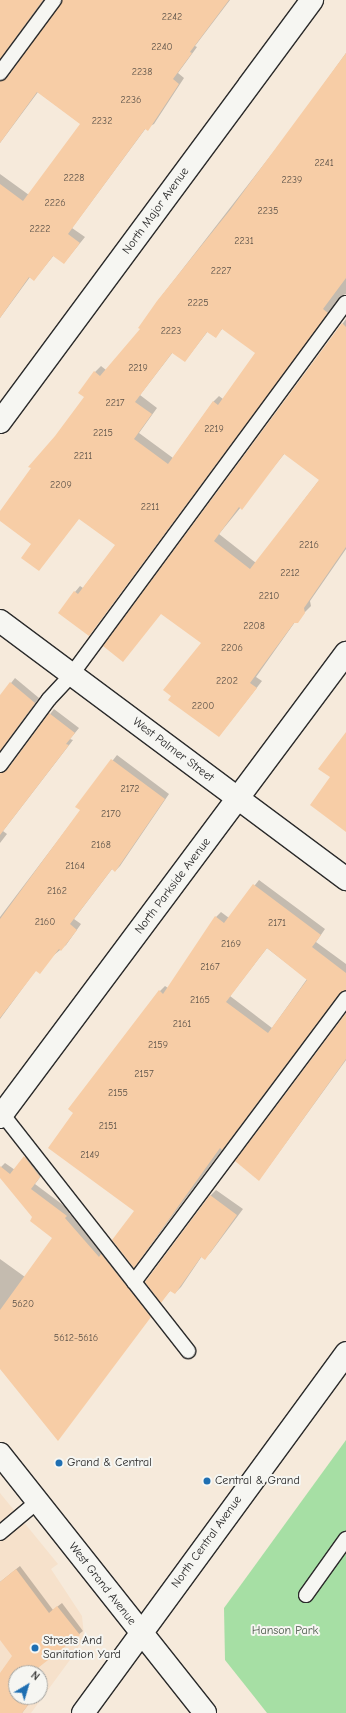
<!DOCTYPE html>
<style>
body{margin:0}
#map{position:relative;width:346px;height:1713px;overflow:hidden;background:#f6eadb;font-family:"Comic Neue",sans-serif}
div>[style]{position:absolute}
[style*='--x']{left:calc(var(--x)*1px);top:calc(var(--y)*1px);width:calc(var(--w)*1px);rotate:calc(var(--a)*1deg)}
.built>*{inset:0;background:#f6e1cb}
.green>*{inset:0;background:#a6dfa4}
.shadow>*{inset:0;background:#0003}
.building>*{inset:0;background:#f7cda6}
.roads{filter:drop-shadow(1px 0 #2b2b2b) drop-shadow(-1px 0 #2b2b2b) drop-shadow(0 1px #2b2b2b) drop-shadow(0 -1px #2b2b2b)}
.lane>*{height:14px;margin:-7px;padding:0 7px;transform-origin:7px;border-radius:7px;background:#f6f6f2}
.street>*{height:22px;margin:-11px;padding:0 11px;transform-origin:11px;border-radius:11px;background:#f6f6f2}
.secondary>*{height:22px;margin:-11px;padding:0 11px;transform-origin:11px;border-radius:11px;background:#f6f6f2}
.dots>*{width:11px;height:11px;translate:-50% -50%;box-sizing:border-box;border:2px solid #f6f6f2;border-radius:50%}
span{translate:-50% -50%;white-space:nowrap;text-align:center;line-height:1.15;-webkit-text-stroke:4px #f6f6f2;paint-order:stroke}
.number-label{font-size:10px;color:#5e544a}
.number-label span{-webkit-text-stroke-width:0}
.street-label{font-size:12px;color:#2b2b2b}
.poi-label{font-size:12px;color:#2b2b2b}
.left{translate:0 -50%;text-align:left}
.park-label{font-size:12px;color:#4a5849}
.north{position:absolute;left:8px;top:1665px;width:40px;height:40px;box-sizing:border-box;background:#f6f6f2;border:1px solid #a5a5a2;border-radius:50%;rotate:38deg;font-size:11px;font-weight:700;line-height:16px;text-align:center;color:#2b2b2b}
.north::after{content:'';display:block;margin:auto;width:14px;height:18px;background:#1f6fb2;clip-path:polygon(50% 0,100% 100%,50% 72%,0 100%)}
</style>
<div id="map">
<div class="built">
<i style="clip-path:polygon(evenodd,0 1493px,58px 1564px,51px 1569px,82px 1616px,84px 1636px,75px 1653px,31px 1713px,0 1713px,0 1493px,16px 1673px,40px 1673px,40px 1697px,16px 1697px,16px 1673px)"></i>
</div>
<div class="green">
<i style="clip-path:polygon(346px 1440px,346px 1713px,267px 1713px,225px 1660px,224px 1608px)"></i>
</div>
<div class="shadow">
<i style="clip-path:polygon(0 0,44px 0,0 59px)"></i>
<i style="clip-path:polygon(63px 0,230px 0,195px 46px,197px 47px,178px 73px,184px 78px,154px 124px,146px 128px,72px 228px,85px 237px,64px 263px,54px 255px,34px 280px,30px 277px,0 318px,0 174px,29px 195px,81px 124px,38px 92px,0 143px,0 73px,10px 76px)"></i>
<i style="clip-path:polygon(evenodd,346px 53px,346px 294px,341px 296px,89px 635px,75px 592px,80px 586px,83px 588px,116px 545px,79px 518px,39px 570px,32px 544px,0 520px,0 512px,85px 397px,95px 372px,101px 366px,106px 370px,142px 329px,157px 302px,296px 123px,346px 53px,223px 328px,257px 353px,223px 399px,219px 396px,213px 402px,173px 458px,139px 433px,157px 408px,140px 395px,173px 352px,185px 361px,208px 331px,215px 337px,223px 328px)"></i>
<i style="clip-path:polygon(evenodd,346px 319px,346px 549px,310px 601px,311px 606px,295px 622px,256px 677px,262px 681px,219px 736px,203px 643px,161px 613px,104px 646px,346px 319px,285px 453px,320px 479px,256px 563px,219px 534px,285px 453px)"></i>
<i style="clip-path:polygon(15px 678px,39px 698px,0 751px,0 697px)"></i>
<i style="clip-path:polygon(54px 709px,79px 728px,70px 739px,73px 740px,3px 831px,7px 834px,0 843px,0 767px,5px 769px,11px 766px)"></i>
<i style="clip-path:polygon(117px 755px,169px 794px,120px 866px,115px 871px,112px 869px,74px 919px,81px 924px,66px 945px,36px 970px,0 1019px,0 917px,81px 810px,77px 806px)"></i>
<i style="clip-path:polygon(evenodd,259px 880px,325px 929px,316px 942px,346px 964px,346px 990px,342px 991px,134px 1267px,135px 1211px,160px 991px,165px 986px,168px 988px,216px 917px,221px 912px,229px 918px,259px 880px,267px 948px,307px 979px,272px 1028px,230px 996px,267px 948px)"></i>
<i style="clip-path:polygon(346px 1015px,346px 1060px,259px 1180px)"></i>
<i style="clip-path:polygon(29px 1153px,44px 1172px,35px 1184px,71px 1211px,69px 1213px,154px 1312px,58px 1439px,0 1367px,0 1259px,25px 1277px,54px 1238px,0 1177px,0 1168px,5px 1163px,15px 1170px)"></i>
<i style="clip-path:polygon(216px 1190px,243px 1209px,211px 1252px,205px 1258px,202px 1256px,181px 1287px,175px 1293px,171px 1290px,161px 1301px,210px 1196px)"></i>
<i style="clip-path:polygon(20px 1566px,53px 1610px,62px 1603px,83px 1631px,38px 1667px,47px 1679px,40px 1689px,40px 1673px,16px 1673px,16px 1697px,34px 1697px,22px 1713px,0 1713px,0 1674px,13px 1656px,0 1638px,0 1582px)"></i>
</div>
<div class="building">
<i style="clip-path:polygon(0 0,43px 0,0 59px)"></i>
<i style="clip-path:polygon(62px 0,229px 0,190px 52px,192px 53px,173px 79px,179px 84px,148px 131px,145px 129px,68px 234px,80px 243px,64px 264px,53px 256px,34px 281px,29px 277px,0 318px,0 184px,23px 201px,80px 124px,37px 92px,0 143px,0 81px,7px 78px)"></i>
<i style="clip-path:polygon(evenodd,346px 53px,346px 278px,323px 309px,328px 313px,89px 636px,58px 613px,74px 591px,78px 594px,115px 545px,79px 519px,39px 571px,21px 558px,31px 544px,0 521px,0 511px,31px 468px,28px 467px,55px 436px,84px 397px,78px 393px,94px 371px,100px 376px,140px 329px,138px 328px,157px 301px,230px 210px,346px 53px,222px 329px,255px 353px,218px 405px,213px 401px,168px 464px,134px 439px,152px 414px,135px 402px,172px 353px,185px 362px,207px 332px,216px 338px,222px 329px)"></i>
<i style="clip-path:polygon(evenodd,342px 323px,346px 327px,346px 547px,304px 608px,305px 613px,298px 623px,294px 623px,250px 683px,257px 688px,219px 737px,168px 700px,171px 696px,163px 690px,201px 643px,161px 614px,123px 662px,103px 646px,342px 323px,284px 454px,319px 480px,250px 569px,214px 541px,239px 507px,242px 510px,284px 454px)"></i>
<i style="clip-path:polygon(10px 682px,35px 703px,0 751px,0 695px)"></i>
<i style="clip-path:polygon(49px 713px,75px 733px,66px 744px,69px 745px,0 835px,0 773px,7px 770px)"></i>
<i style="clip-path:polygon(346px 732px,346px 832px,310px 805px,330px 777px,318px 769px)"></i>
<i style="clip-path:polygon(111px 759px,165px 799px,115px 872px,112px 869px,70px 924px,77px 930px,61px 951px,59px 949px,40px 974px,36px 971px,0 1018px,0 919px,80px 810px,75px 807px)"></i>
<i style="clip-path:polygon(evenodd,253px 884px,321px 935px,312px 947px,346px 973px,346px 991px,339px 994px,222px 1150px,220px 1148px,134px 1268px,112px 1240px,134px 1211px,48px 1148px,73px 1113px,68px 1109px,159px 990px,163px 994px,215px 916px,224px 923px,253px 884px,267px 948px,307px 980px,268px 1033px,226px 1002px,267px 948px)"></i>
<i style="clip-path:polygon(346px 1013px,346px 1059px,259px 1181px,235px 1161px)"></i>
<i style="clip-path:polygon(24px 1156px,40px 1177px,31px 1189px,67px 1216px,65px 1218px,99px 1257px,101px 1254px,151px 1317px,58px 1441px,0 1369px,0 1310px,52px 1238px,30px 1221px,32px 1217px,0 1178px,0 1166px,10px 1174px)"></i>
<i style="clip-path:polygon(210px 1195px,237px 1215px,205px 1260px,201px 1257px,175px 1294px,170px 1291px,161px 1303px,145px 1282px)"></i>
<i style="clip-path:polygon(16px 1569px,49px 1613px,57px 1606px,80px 1635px,34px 1671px,36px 1673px,16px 1673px,16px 1697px,34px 1697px,22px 1713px,0 1713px,0 1673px,12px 1656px,0 1640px,0 1582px)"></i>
</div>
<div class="roads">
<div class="lane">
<i style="--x:0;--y:73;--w:91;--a:-53.5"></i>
<i style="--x:0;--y:765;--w:82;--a:-53.4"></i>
<i style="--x:49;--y:699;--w:34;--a:-47"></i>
<i style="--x:72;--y:674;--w:461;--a:-53.6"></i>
<i style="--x:0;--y:1111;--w:305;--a:51.9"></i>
<i style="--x:134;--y:1282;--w:354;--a:-53.2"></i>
<i style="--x:0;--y:1533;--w:48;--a:-40"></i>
<i style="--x:306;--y:1595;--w:69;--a:-54.5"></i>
</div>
<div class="street">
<i style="--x:0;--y:422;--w:525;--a:-53.52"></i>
<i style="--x:0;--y:621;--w:432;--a:36.7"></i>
<i style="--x:0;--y:1117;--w:579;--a:-53.29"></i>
</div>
<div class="secondary">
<i style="--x:0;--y:1454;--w:330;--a:51.6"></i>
<i style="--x:83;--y:1713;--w:446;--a:-53.8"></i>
</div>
</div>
<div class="dots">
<i style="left:59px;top:1463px;background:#1f6fb2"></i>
<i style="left:207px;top:1481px;background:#1f6fb2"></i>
<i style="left:35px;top:1648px;background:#1f6fb2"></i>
</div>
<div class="number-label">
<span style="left:172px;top:18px">2242</span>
<span style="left:162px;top:48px">2240</span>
<span style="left:142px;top:73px">2238</span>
<span style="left:131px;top:101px">2236</span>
<span style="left:102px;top:122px">2232</span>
<span style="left:324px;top:164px">2241</span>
<span style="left:74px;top:179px">2228</span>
<span style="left:292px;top:181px">2239</span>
<span style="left:55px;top:204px">2226</span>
<span style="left:268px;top:212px">2235</span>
<span style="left:40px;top:230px">2222</span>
<span style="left:244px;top:242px">2231</span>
<span style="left:221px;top:272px">2227</span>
<span style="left:198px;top:304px">2225</span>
<span style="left:171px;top:332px">2223</span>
<span style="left:138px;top:369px">2219</span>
<span style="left:115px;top:404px">2217</span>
<span style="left:214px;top:430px">2219</span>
<span style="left:103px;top:434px">2215</span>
<span style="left:83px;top:457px">2211</span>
<span style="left:61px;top:486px">2209</span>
<span style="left:150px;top:508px">2211</span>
<span style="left:309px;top:546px">2216</span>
<span style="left:290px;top:574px">2212</span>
<span style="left:269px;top:597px">2210</span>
<span style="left:254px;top:627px">2208</span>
<span style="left:232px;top:649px">2206</span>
<span style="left:227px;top:682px">2202</span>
<span style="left:203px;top:707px">2200</span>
<span style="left:130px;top:790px">2172</span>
<span style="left:111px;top:815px">2170</span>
<span style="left:101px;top:846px">2168</span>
<span style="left:75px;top:867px">2164</span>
<span style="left:57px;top:892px">2162</span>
<span style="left:45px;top:923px">2160</span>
<span style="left:277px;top:924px">2171</span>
<span style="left:231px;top:945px">2169</span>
<span style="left:210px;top:968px">2167</span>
<span style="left:200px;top:1001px">2165</span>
<span style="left:182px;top:1025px">2161</span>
<span style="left:158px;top:1046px">2159</span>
<span style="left:144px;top:1075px">2157</span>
<span style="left:118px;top:1094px">2155</span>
<span style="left:108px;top:1127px">2151</span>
<span style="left:90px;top:1156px">2149</span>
<span style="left:23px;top:1305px">5620</span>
<span style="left:76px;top:1339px">5612-5616</span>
</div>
<div class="street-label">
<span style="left:156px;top:211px;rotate:-54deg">North Major Avenue</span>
<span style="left:173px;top:750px;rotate:37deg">West Palmer Street</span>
<span style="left:173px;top:886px;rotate:-53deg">North Parkside Avenue</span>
<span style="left:207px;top:1542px;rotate:-54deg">North Central Avenue</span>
<span style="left:102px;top:1584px;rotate:52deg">West Grand Avenue</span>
</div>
<div class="poi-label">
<span class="left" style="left:67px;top:1463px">Grand &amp; Central</span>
<span class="left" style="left:215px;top:1481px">Central &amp; Grand</span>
<span class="left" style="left:43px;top:1648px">Streets And<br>Sanitation Yard</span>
</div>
<div class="park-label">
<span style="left:285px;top:1631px">Hanson Park</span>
</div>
<div class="north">N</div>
</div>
